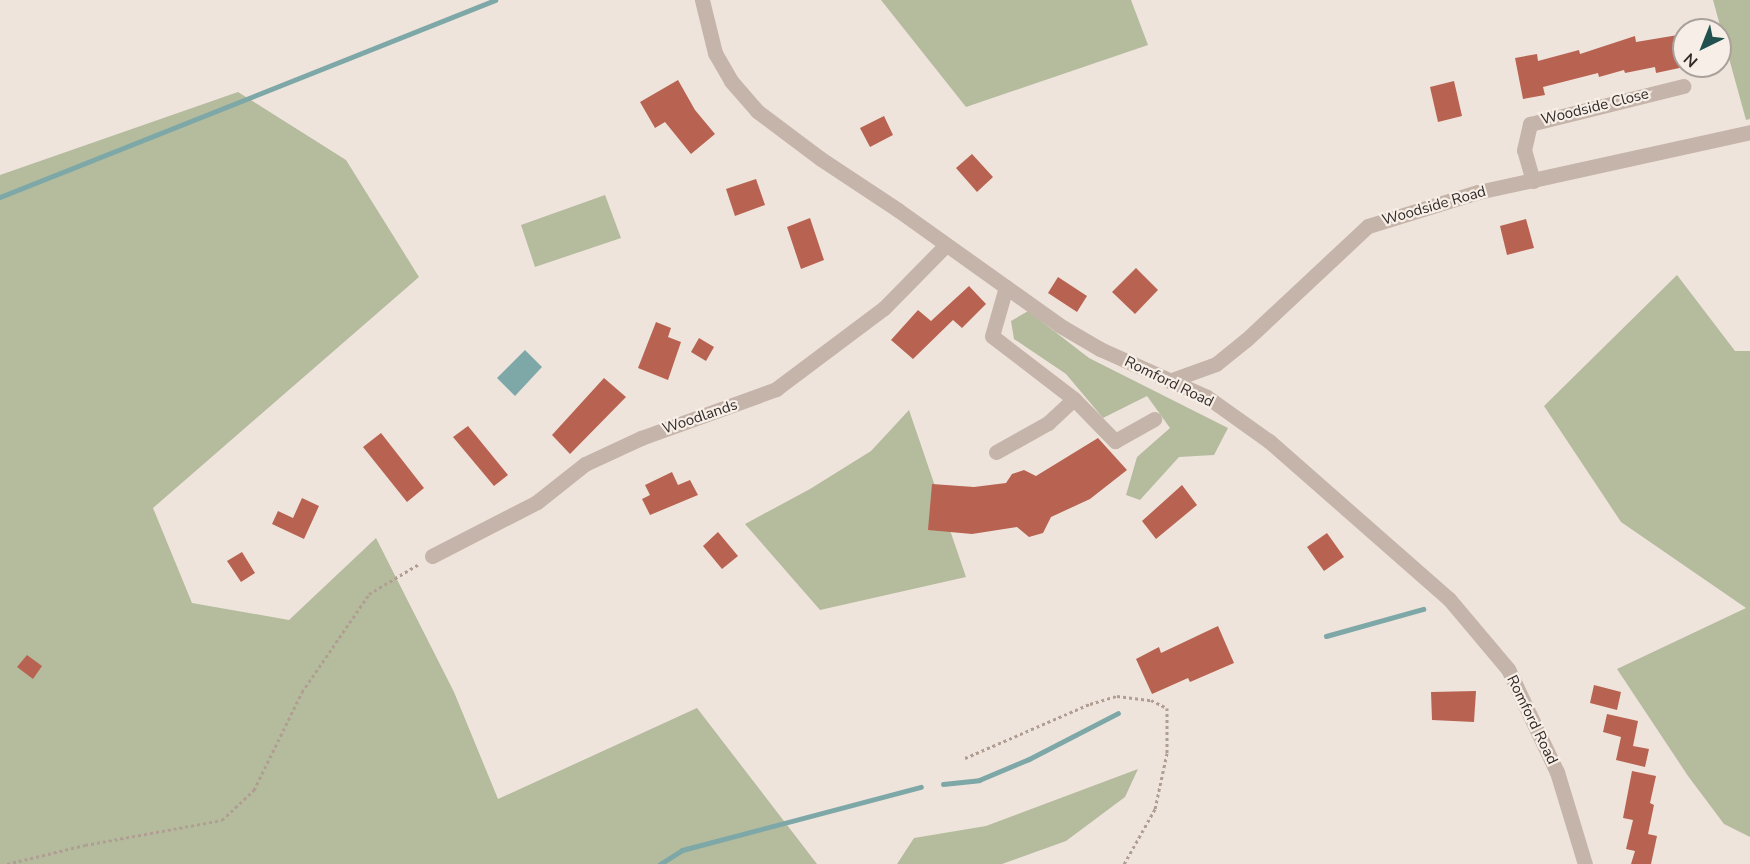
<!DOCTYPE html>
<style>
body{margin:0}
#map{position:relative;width:1750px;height:864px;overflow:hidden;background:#efe4dc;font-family:"Nunito Sans",sans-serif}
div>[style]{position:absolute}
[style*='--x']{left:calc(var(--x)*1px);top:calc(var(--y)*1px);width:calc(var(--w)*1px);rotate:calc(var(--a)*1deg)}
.green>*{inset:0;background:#b4bc9d}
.water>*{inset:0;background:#7ea8a7}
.stream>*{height:5px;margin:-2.5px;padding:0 2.5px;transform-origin:2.5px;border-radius:2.5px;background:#7ea8a7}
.building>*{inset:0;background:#b86251}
.path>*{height:3px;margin-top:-1.5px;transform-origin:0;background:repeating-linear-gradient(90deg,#b19e93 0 3px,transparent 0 6px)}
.minor>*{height:15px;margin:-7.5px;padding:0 7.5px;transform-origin:7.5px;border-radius:7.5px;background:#c5b4a9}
span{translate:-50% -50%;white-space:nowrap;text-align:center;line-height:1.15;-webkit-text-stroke:4.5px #f7efe7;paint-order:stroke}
.street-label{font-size:15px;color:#332b28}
.north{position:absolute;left:1672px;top:18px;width:60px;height:60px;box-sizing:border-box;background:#f7efe7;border:2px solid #a9a19b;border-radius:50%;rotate:223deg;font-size:16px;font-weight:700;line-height:24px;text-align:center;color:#332b28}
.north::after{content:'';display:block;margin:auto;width:21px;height:27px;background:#22504f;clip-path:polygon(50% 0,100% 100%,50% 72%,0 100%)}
</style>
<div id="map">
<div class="green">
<i style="clip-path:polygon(881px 0,1131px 0,1148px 45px,966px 107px)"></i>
<i style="clip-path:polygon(1713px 0,1750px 0,1750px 119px,1746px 120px)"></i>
<i style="clip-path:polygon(238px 92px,346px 160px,419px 277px,153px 508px,192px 603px,289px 620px,376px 538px,454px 692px,498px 799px,697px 708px,817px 864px,0 864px,0 175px)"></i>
<i style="clip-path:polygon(605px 195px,621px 238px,535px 267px,521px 225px)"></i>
<i style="clip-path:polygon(1677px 275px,1735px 351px,1750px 351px,1750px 837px,1724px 824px,1688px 776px,1617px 669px,1746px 608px,1621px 522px,1544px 406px)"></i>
<i style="clip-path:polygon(1028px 311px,1089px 358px,1228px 428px,1214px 455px,1179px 457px,1140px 500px,1126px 495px,1137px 457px,1170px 428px,1147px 396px,1103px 418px,1066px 374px,1014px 339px,1011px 321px)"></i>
<i style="clip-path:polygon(909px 410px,966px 577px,820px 610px,745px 524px,810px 489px,871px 451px)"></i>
<i style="clip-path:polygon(1138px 769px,1125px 797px,1066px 841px,1002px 864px,897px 864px,914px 838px,986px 826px)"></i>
</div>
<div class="water">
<i style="clip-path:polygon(525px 350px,542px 367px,515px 396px,497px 378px)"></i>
</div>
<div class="stream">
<i style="--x:0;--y:197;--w:533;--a:-21.7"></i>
<i style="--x:1326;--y:636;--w:101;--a:-15.6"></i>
<i style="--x:943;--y:784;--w:36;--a:-6"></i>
<i style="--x:979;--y:780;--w:54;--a:-22.8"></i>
<i style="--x:1029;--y:759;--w:100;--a:-27.3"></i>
<i style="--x:660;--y:864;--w:26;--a:-32"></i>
<i style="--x:682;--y:850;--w:247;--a:-14.8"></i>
</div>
<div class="building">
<i style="clip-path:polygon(1684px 34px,1684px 67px,1656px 73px,1655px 67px,1625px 73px,1624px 70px,1599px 77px,1598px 73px,1543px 87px,1545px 95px,1523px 99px,1515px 58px,1537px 54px,1538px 61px,1579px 50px,1580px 54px,1635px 36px,1636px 42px)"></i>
<i style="clip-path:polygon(678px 80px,695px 110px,715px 134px,691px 154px,665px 122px,655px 128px,640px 102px)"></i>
<i style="clip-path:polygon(1454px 81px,1462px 116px,1438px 122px,1430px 87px)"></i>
<i style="clip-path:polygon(884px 116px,893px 135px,870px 147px,860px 128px)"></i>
<i style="clip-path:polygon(972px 154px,993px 177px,977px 192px,956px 168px)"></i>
<i style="clip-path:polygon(756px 179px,765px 205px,735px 216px,726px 189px)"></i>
<i style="clip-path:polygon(810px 218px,824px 260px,801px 269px,787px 227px)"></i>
<i style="clip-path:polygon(1526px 219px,1534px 248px,1507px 255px,1500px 226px)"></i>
<i style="clip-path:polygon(1136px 268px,1158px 290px,1135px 314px,1112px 292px)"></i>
<i style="clip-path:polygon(1058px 277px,1087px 296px,1077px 312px,1048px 293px)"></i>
<i style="clip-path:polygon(969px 286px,986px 304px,962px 328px,953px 320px,913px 359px,891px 340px,918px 310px,931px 321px)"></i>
<i style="clip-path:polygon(656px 322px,671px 328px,668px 337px,681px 342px,668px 380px,638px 368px)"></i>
<i style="clip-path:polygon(699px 338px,714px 347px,706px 361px,691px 352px)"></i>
<i style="clip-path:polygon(604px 378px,626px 397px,570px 454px,552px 435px)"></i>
<i style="clip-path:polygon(468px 426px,508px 475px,494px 486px,453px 437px)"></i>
<i style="clip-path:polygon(381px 433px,424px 488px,407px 502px,363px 447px)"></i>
<i style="clip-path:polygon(1098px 438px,1127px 470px,1090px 499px,1051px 517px,1043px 533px,1029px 537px,1017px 527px,972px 534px,928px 530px,932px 484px,974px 487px,1006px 483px,1012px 474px,1024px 470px,1036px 476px)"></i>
<i style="clip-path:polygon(672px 472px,678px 485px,690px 480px,698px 495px,650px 515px,642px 499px,650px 495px,645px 485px)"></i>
<i style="clip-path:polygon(1182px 485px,1197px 505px,1156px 539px,1142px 521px)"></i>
<i style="clip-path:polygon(302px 498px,319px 506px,304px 539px,272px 524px,278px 511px,293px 518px)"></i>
<i style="clip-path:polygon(718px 532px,738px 556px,722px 569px,703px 546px)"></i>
<i style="clip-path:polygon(1327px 533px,1344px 557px,1324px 571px,1307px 547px)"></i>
<i style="clip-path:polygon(242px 552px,255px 573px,241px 582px,227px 561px)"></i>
<i style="clip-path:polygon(1218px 626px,1234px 663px,1190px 682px,1188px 678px,1152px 694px,1136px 659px,1159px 647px,1161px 653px)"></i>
<i style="clip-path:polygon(27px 655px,42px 666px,33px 679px,17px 667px)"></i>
<i style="clip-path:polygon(1594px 685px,1621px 692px,1617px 710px,1590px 703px)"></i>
<i style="clip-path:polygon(1476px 691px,1474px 722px,1432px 720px,1431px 692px)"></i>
<i style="clip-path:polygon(1607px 714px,1638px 721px,1633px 746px,1649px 749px,1645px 767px,1616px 760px,1621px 737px,1603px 732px)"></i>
<i style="clip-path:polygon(1632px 771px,1656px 776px,1650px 803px,1654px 805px,1648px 834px,1657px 836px,1651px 864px,1631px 864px,1635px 851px,1626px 849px,1633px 820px,1623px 818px)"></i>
</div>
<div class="path">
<i style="--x:965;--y:758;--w:136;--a:-23.4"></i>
<i style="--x:1090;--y:704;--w:28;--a:-17"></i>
<i style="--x:1117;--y:696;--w:34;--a:7"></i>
<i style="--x:1151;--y:700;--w:18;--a:27"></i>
<i style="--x:1167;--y:708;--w:45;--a:90"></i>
<i style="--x:1167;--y:753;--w:57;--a:102.1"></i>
<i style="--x:1155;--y:809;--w:63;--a:119.4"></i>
<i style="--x:7;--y:864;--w:80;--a:-13.7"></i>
<i style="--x:85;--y:845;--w:139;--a:-10.3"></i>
<i style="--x:222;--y:820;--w:44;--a:-43.2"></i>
<i style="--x:254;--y:790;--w:109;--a:-63.9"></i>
<i style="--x:302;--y:692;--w:119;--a:-55.6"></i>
<i style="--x:369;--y:594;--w:58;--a:-31"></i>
</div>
<div class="minor">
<i style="--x:702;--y:0;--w:55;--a:76.2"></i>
<i style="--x:715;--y:53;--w:32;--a:60"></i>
<i style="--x:731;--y:81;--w:40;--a:49"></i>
<i style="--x:757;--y:111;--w:80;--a:36.9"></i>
<i style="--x:821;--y:159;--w:92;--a:33.5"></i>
<i style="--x:898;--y:210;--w:198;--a:35.5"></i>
<i style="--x:1059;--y:325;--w:48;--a:30.3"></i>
<i style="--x:1100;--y:349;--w:117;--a:24.2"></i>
<i style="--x:1207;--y:397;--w:76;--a:35.4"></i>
<i style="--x:1269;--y:441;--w:240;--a:41.3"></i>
<i style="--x:1449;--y:599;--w:92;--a:49.9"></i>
<i style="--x:1508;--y:669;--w:114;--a:64.6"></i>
<i style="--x:1557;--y:772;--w:96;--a:73.1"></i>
<i style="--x:1533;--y:181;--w:32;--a:-106"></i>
<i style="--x:1524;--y:150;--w:27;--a:-77"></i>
<i style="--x:1530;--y:124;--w:158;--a:-13.9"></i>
<i style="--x:1169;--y:381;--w:50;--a:-19.9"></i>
<i style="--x:1216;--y:364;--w:38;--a:-39"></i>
<i style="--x:1246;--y:340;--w:167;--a:-43.1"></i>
<i style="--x:1368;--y:226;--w:115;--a:-17.2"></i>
<i style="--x:1478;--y:192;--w:279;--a:-12.4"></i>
<i style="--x:1074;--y:399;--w:59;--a:45.7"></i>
<i style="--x:1115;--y:441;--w:45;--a:-29.4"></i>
<i style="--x:996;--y:452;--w:60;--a:-29.1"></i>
<i style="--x:1048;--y:423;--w:35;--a:-43"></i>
<i style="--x:1074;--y:399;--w:103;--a:-142.5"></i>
<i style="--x:992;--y:336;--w:51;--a:-74.1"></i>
<i style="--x:432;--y:556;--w:118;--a:-27.2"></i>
<i style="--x:537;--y:502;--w:61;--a:-38.4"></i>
<i style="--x:585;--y:464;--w:62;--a:-24.9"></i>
<i style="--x:641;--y:438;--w:144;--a:-19.9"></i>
<i style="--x:776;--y:389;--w:135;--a:-36.9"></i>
<i style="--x:884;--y:308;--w:87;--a:-45.5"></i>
</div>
<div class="street-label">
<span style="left:1595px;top:107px;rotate:-14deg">Woodside Close</span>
<span style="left:1434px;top:206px;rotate:-16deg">Woodside Road</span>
<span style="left:1169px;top:382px;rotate:26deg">Romford Road</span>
<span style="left:700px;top:417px;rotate:-19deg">Woodlands</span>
<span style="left:1532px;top:720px;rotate:64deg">Romford Road</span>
</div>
<div class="north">N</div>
</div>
